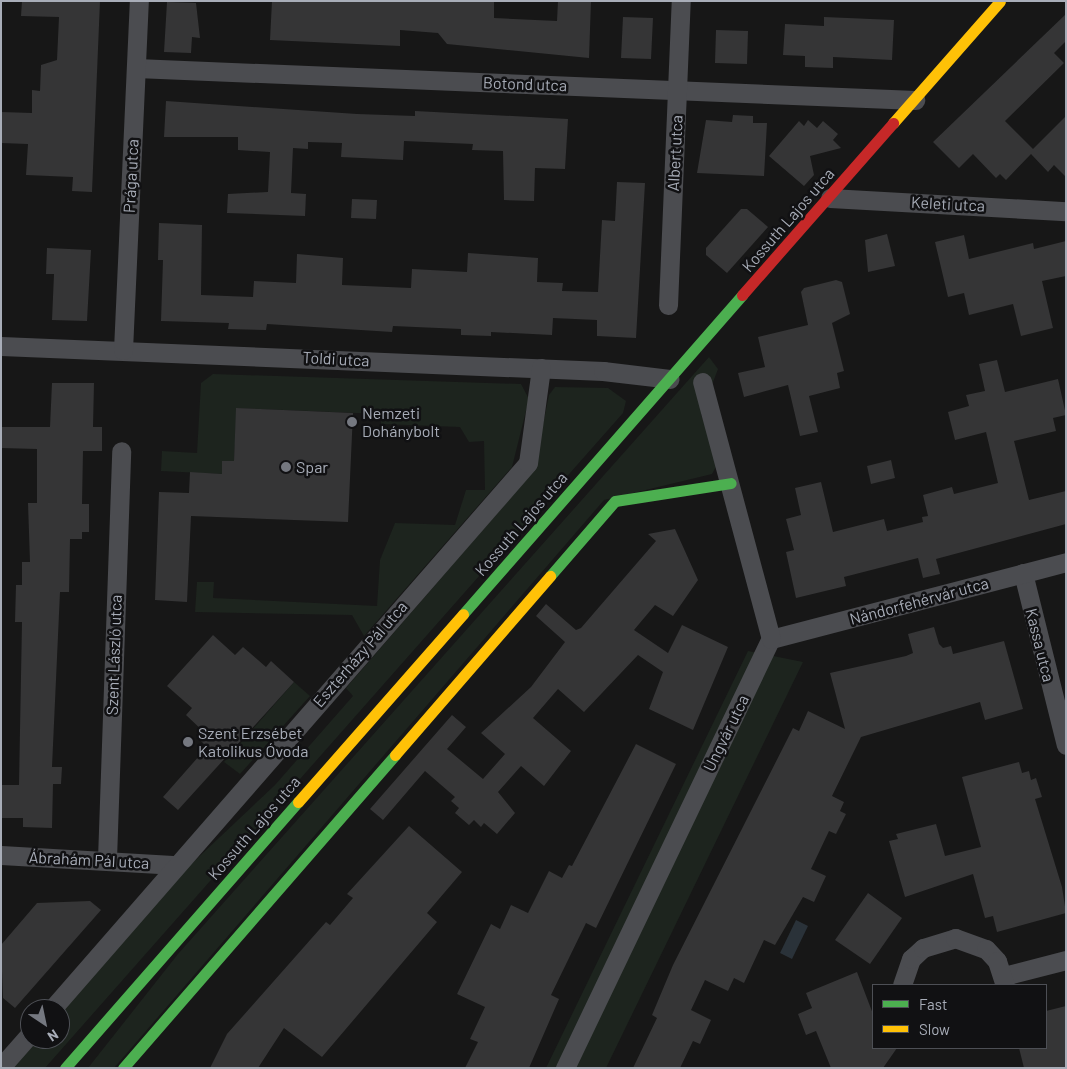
<!DOCTYPE html>
<meta charset="utf-8">
<style>
body{margin:0}
#map{position:relative;width:1067px;height:1069px;overflow:hidden;background:#171717;font-family:Barlow,sans-serif}
div>[style]{position:absolute}
[style*='--x']{left:calc(var(--x)*1px);top:calc(var(--y)*1px);width:calc(var(--w)*1px);rotate:calc(var(--a)*1deg)}
.green>*{inset:0;background:#1d241e}
.water>*{inset:0;background:#2a3239}
.building>*{inset:0;background:#353536}
.street>*{height:19px;margin:-9.5px;padding:0 9.5px;transform-origin:9.5px;border-radius:9.5px;background:#4b4c50}
.fast>*{height:11px;margin:-5.5px;padding:0 5.5px;transform-origin:5.5px;border-radius:5.5px;background:#4caf50}
.slow>*{height:11px;margin:-5.5px;padding:0 5.5px;transform-origin:5.5px;border-radius:5.5px;background:#ffc107}
.jam>*{height:11px;margin:-5.5px;padding:0 5.5px;transform-origin:5.5px;border-radius:5.5px;background:#c62828}
.dots>*{width:14px;height:14px;translate:-50% -50%;box-sizing:border-box;border:2px solid #111113;border-radius:50%}
span{translate:-50% -50%;white-space:nowrap;text-align:center;line-height:1.15;-webkit-text-stroke:5px #111113;paint-order:stroke}
.street-label{font-size:16px;color:#a8adb8}
.poi-label{font-size:16px;color:#a8adb8}
.left{translate:0 -50%;text-align:left}
.frame{position:absolute;inset:0;border:2px solid #a8adb8;pointer-events:none}
.legend{position:absolute;left:872px;top:984px;width:175px;height:65px;box-sizing:border-box;background:#111113;border:1px solid #4d4f55;margin:0;padding:6px 9px;list-style:none;font-size:15px;color:#a8adb8}
.legend li{display:flex;align-items:center;gap:10px;height:25px}
.legend b{width:25px;border:1px solid #4d4f55}
.north{position:absolute;left:20px;top:999px;width:50px;height:50px;box-sizing:border-box;background:#111113;border:1px solid #4d4f55;border-radius:50%;rotate:146deg;font-size:14px;font-weight:700;line-height:20px;text-align:center;color:#a8adb8}
.north::after{content:'';display:block;margin:auto;width:18px;height:22px;background:#757880;clip-path:polygon(50% 0,100% 100%,50% 72%,0 100%)}
</style>
<div id="map">
<div class="green">
<i style="clip-path:polygon(709px 357px,718px 369px,701px 414px,718px 463px,712px 474px,604px 500px,114px 1068px,88px 1068px,178px 954px)"></i>
<i style="clip-path:polygon(213px 374px,521px 384px,529px 399px,512px 467px,364px 636px,352px 615px,195px 612px,197px 582px,214px 582px,213px 598px,377px 606px,380px 560px,395px 523px,455px 525px,466px 490px,485px 490px,484px 441px,469px 442px,460px 427px,381px 424px,381px 414px,237px 408px,234px 461px,222px 461px,222px 474px,161px 471px,162px 451px,197px 453px,201px 383px)"></i>
<i style="clip-path:polygon(555px 387px,608px 388px,626px 401px,623px 413px,45px 1068px,11px 1068px,36px 1039px,60px 1039px,60px 1012px,186px 869px,275px 785px,353px 696px,346px 688px,525px 481px,535px 465px,549px 395px)"></i>
<i style="clip-path:polygon(748px 651px,803px 662px,606px 1068px,546px 1068px)"></i>
<i style="clip-path:polygon(294px 682px,310px 696px,240px 774px,224px 762px)"></i>
</div>
<div class="water">
<i style="clip-path:polygon(796px 920px,808px 926px,792px 959px,780px 953px)"></i>
</div>
<div class="building">
<i style="clip-path:polygon(22px 1px,100px 1px,92px 192px,72px 191px,73px 177px,26px 175px,28px 144px,1px 143px,1px 112px,32px 113px,32px 90px,40px 91px,41px 65px,57px 60px,59px 17px,21px 16px)"></i>
<i style="clip-path:polygon(272px 1px,494px 1px,494px 18px,557px 21px,558px 1px,591px 1px,589px 58px,447px 44px,438px 33px,400px 30px,400px 46px,270px 40px)"></i>
<i style="clip-path:polygon(167px 2px,196px 3px,200px 38px,192px 37px,191px 53px,164px 52px)"></i>
<i style="clip-path:polygon(1066px 14px,1066px 41px,1054px 53px,1064px 63px,1005px 121px,1033px 149px,1066px 116px,1066px 177px,1054px 165px,1048px 172px,1031px 154px,1006px 180px,1000px 174px,996px 178px,973px 154px,959px 168px,933px 142px)"></i>
<i style="clip-path:polygon(623px 17px,653px 18px,651px 59px,621px 58px)"></i>
<i style="clip-path:polygon(824px 17px,894px 20px,892px 60px,833px 57px,833px 68px,805px 67px,805px 56px,783px 55px,785px 24px,824px 26px)"></i>
<i style="clip-path:polygon(716px 30px,748px 31px,747px 64px,715px 63px)"></i>
<i style="clip-path:polygon(166px 101px,357px 114px,415px 116px,415px 111px,568px 119px,565px 169px,535px 168px,534px 201px,504px 200px,503px 151px,472px 150px,473px 144px,404px 141px,403px 160px,341px 157px,342px 143px,308px 142px,308px 149px,293px 148px,291px 193px,306px 194px,305px 216px,227px 213px,228px 194px,268px 192px,270px 152px,238px 150px,238px 137px,164px 137px)"></i>
<i style="clip-path:polygon(733px 115px,753px 116px,753px 123px,767px 123px,764px 176px,697px 173px,706px 120px,732px 122px)"></i>
<i style="clip-path:polygon(808px 120px,817px 128px,823px 121px,838px 134px,833px 140px,841px 148px,810px 156px,814px 175px,804px 186px,769px 156px,799px 121px,804px 126px)"></i>
<i style="clip-path:polygon(617px 182px,645px 183px,636px 338px,597px 336px,597px 320px,553px 318px,552px 335px,491px 332px,491px 336px,461px 335px,461px 329px,393px 326px,392px 332px,267px 324px,266px 330px,228px 329px,229px 323px,161px 321px,163px 260px,158px 260px,159px 223px,202px 225px,201px 295px,253px 297px,254px 281px,296px 283px,297px 254px,343px 258px,342px 285px,411px 288px,412px 269px,467px 272px,468px 253px,538px 258px,537px 282px,563px 283px,562px 291px,598px 292px,602px 220px,615px 221px)"></i>
<i style="clip-path:polygon(352px 199px,377px 200px,376px 219px,351px 218px)"></i>
<i style="clip-path:polygon(741px 209px,747px 209px,768px 227px,727px 273px,706px 255px,706px 248px)"></i>
<i style="clip-path:polygon(887px 234px,895px 266px,868px 272px,865px 240px)"></i>
<i style="clip-path:polygon(964px 235px,969px 259px,1033px 243px,1034px 249px,1066px 241px,1066px 276px,1042px 281px,1053px 328px,1021px 336px,1013px 304px,969px 315px,964px 293px,948px 297px,935px 242px)"></i>
<i style="clip-path:polygon(47px 248px,91px 250px,87px 321px,52px 320px,54px 274px,46px 274px)"></i>
<i style="clip-path:polygon(836px 280px,842px 282px,850px 314px,832px 323px,844px 371px,837px 373px,840px 388px,809px 396px,818px 432px,800px 436px,788px 385px,744px 397px,738px 373px,765px 367px,758px 337px,808px 325px,801px 292px,804px 288px)"></i>
<i style="clip-path:polygon(997px 360px,1005px 392px,1058px 379px,1066px 415px,1053px 418px,1056px 431px,1014px 441px,1029px 500px,1066px 491px,1066px 524px,936px 559px,940px 574px,923px 578px,918px 558px,844px 577px,846px 586px,796px 598px,786px 552px,794px 550px,786px 519px,801px 515px,795px 488px,821px 482px,833px 532px,884px 519px,887px 531px,923px 522px,922px 517px,928px 516px,923px 495px,952px 487px,954px 494px,998px 483px,986px 432px,955px 440px,948px 412px,969px 406px,966px 395px,985px 391px,979px 364px)"></i>
<i style="clip-path:polygon(52px 383px,94px 383px,93px 427px,102px 427px,102px 451px,83px 451px,82px 504px,89px 504px,89px 532px,82px 532px,82px 539px,70px 539px,69px 592px,60px 592px,52px 767px,62px 767px,61px 784px,53px 784px,52px 828px,23px 827px,23px 818px,1px 818px,1px 785px,19px 785px,22px 622px,15px 622px,16px 585px,22px 585px,22px 562px,30px 562px,28px 503px,37px 503px,37px 449px,1px 448px,1px 427px,50px 427px)"></i>
<i style="clip-path:polygon(236px 408px,353px 413px,348px 522px,191px 516px,187px 602px,155px 600px,159px 492px,189px 493px,190px 472px,222px 474px,222px 461px,234px 461px)"></i>
<i style="clip-path:polygon(891px 460px,895px 478px,871px 484px,867px 466px)"></i>
<i style="clip-path:polygon(675px 529px,698px 580px,673px 616px,655px 605px,634px 630px,668px 653px,682px 625px,728px 647px,693px 730px,649px 709px,663px 672px,638px 655px,584px 712px,558px 689px,533px 718px,571px 751px,544px 786px,521px 766px,498px 792px,515px 813px,497px 834px,484px 823px,481px 827px,474px 820px,469px 825px,455px 813px,459px 808px,451px 801px,455px 797px,425px 771px,383px 820px,370px 809px,452px 715px,466px 727px,447px 749px,483px 779px,505px 754px,481px 733px,531px 687px,565px 642px,536px 616px,546px 604px,576px 630px,581px 628px,656px 541px,648px 534px)"></i>
<i style="clip-path:polygon(934px 627px,939px 644px,943px 648px,951px 646px,953px 654px,1004px 641px,1023px 709px,985px 720px,980px 702px,861px 737px,832px 796px,844px 802px,840px 811px,846px 814px,836px 834px,829px 831px,811px 869px,826px 876px,814px 902px,803px 897px,775px 945px,764px 940px,744px 983px,734px 978px,728px 991px,705px 980px,691px 1010px,711px 1020px,700px 1044px,693px 1041px,680px 1068px,633px 1068px,657px 1018px,652px 1015px,673px 965px,793px 728px,799px 731px,808px 711px,845px 729px,830px 673px,906px 656px,913px 653px,908px 634px)"></i>
<i style="clip-path:polygon(213px 635px,235px 655px,243px 647px,266px 667px,271px 661px,294px 682px,178px 810px,163px 797px,207px 747px,200px 740px,206px 734px,186px 715px,192px 708px,167px 686px)"></i>
<i style="clip-path:polygon(636px 744px,676px 764px,596px 928px,586px 923px,551px 995px,559px 999px,529px 1068px,465px 1068px,478px 1042px,470px 1039px,485px 1007px,457px 994px,491px 924px,500px 929px,511px 905px,528px 913px,549px 871px,562px 878px,569px 865px,572px 866px)"></i>
<i style="clip-path:polygon(1019px 762px,1022px 773px,1029px 771px,1031px 780px,1036px 778px,1042px 797px,1035px 799px,1062px 887px,1066px 913px,997px 932px,993px 916px,985px 918px,973px 874px,905px 897px,889px 841px,898px 839px,896px 834px,936px 824px,945px 856px,981px 847px,962px 777px)"></i>
<i style="clip-path:polygon(409px 826px,462px 872px,427px 913px,437px 922px,322px 1057px,284px 1028px,258px 1068px,210px 1068px,227px 1034px,326px 922px,330px 925px,353px 898px,347px 894px)"></i>
<i style="clip-path:polygon(868px 893px,902px 918px,870px 964px,835px 940px)"></i>
<i style="clip-path:polygon(90px 901px,101px 910px,15px 1008px,3px 998px,1px 945px,37px 903px)"></i>
<i style="clip-path:polygon(857px 972px,873px 1014px,873px 1048px,897px 1048px,883px 1068px,831px 1068px,816px 1031px,806px 1035px,798px 1014px,812px 1008px,806px 993px)"></i>
<i style="clip-path:polygon(1066px 1006px,1066px 1068px,1024px 1068px,1019px 1048px,1046px 1048px,1046px 1011px)"></i>
</div>
<div class="street">
<i style="--x:136;--y:68;--w:780;--a:2.35"></i>
<i style="--x:830;--y:198;--w:236;--a:3.2"></i>
<i style="--x:668;--y:305;--w:304;--a:-87.6"></i>
<i style="--x:1;--y:346;--w:603;--a:2.38"></i>
<i style="--x:603;--y:371;--w:67;--a:6.8"></i>
<i style="--x:123;--y:350;--w:349;--a:-87.4"></i>
<i style="--x:1023;--y:573;--w:177;--a:76"></i>
<i style="--x:771;--y:639;--w:305;--a:-14.6"></i>
<i style="--x:1;--y:855;--w:176;--a:3.3"></i>
<i style="--x:107;--y:859;--w:408;--a:-88"></i>
<i style="--x:1004;--y:976;--w:64;--a:-14.5"></i>
<i style="--x:902;--y:985;--w:28;--a:-71"></i>
<i style="--x:911;--y:959;--w:16;--a:-43"></i>
<i style="--x:923;--y:948;--w:34;--a:-17"></i>
<i style="--x:955;--y:938;--w:33;--a:20"></i>
<i style="--x:986;--y:949;--w:16;--a:47"></i>
<i style="--x:997;--y:961;--w:25;--a:72"></i>
<i style="--x:52;--y:1009;--w:724;--a:-48.92"></i>
<i style="--x:528;--y:463;--w:96;--a:-82.2"></i>
<i style="--x:1;--y:1067;--w:44;--a:-48.7"></i>
<i style="--x:565;--y:1068;--w:476;--a:-64.4"></i>
<i style="--x:771;--y:639;--w:266;--a:-105"></i>
</div>
<div class="fast">
<i style="--x:550;--y:576;--w:99;--a:-49.1"></i>
<i style="--x:615;--y:501;--w:117;--a:-8.8"></i>
<i style="--x:463;--y:614;--w:424;--a:-48.8"></i>
<i style="--x:65;--y:1068;--w:354;--a:-48.8"></i>
<i style="--x:123;--y:1068;--w:415;--a:-49"></i>
</div>
<div class="slow">
<i style="--x:893;--y:123;--w:162;--a:-48.7"></i>
<i style="--x:395;--y:755;--w:237;--a:-49.1"></i>
<i style="--x:298;--y:802;--w:250;--a:-48.7"></i>
</div>
<div class="jam">
<i style="--x:742;--y:295;--w:229;--a:-48.7"></i>
</div>
<div class="dots">
<i style="left:352px;top:422px;background:#757880"></i>
<i style="left:286px;top:467px;background:#757880"></i>
<i style="left:188px;top:742px;background:#757880"></i>
</div>
<div class="street-label">
<span style="left:525px;top:84px;rotate:2deg">Botond utca</span>
<span style="left:675px;top:153px;rotate:-87deg">Albert utca</span>
<span style="left:131px;top:176px;rotate:-87deg">Prága utca</span>
<span style="left:948px;top:204px;rotate:3deg">Keleti utca</span>
<span style="left:788px;top:220px;rotate:-49deg">Kossuth Lajos utca</span>
<span style="left:336px;top:359px;rotate:3deg">Toldi utca</span>
<span style="left:521px;top:524px;rotate:-49deg">Kossuth Lajos utca</span>
<span style="left:919px;top:601px;rotate:-15deg">Nándorfehérvár utca</span>
<span style="left:1040px;top:645px;rotate:76deg">Kassa utca</span>
<span style="left:360px;top:654px;rotate:-49deg">Eszterházy Pál utca</span>
<span style="left:114px;top:655px;rotate:-88deg">Szent László utca</span>
<span style="left:726px;top:733px;rotate:-64deg">Ungvár utca</span>
<span style="left:254px;top:828px;rotate:-49deg">Kossuth Lajos utca</span>
<span style="left:89px;top:860px;rotate:3deg">Ábrahám Pál utca</span>
</div>
<div class="poi-label">
<span class="left" style="left:362px;top:422px">Nemzeti<br>Dohánybolt</span>
<span class="left" style="left:296px;top:467px">Spar</span>
<span class="left" style="left:198px;top:742px">Szent Erzsébet<br>Katolikus Óvoda</span>
</div>
<div class="frame"></div>
<ul class="legend">
<li><b style="height:6px;background:#4caf50"></b>Fast</li>
<li><b style="height:6px;background:#ffc107"></b>Slow</li>
</ul>
<div class="north">N</div>
</div>
